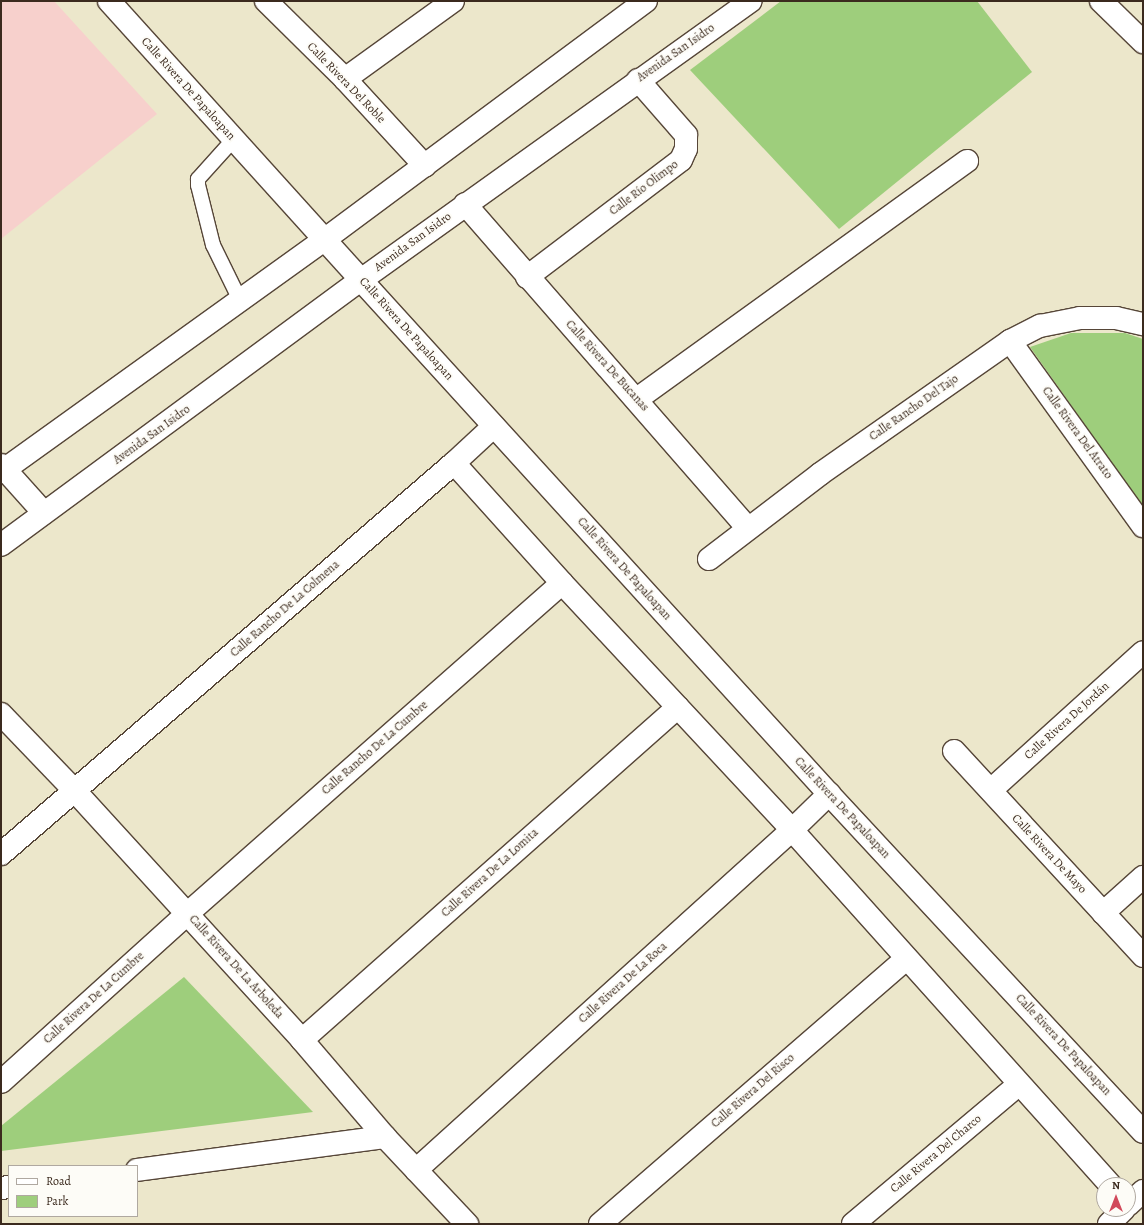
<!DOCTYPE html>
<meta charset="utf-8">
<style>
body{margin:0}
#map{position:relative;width:1144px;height:1225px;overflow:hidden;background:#ece7cb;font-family:Alegreya,serif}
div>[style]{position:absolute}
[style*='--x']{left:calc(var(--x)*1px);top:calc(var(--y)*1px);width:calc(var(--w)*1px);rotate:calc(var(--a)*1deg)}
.built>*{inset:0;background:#f7d0cc}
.green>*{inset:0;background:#9ece7c}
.roads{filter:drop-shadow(1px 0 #564638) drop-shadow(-1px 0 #564638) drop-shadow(0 1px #564638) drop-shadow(0 -1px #564638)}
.service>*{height:14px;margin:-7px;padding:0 7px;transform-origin:7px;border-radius:7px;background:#fff}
.minor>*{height:22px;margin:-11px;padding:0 11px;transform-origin:11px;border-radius:11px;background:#fff}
.tertiary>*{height:22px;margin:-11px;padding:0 11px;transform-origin:11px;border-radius:11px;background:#fff}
span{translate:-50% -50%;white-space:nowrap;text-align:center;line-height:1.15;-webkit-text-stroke:4px #fdfcf7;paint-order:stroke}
.street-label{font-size:12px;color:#3b2a1e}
.frame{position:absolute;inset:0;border:2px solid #3b2a1e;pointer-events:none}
.legend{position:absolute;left:8px;top:1165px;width:130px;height:52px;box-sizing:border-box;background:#fdfcf7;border:1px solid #afa8a0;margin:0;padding:5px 7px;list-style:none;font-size:12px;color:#3b2a1e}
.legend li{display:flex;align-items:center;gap:8px;height:20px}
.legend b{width:20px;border:1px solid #afa8a0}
.north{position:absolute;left:1096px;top:1177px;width:40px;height:40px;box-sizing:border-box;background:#fdfcf7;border:1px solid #afa8a0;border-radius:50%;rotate:0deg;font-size:11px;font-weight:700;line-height:16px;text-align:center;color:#3b2a1e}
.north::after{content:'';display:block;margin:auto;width:14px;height:18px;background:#d1495b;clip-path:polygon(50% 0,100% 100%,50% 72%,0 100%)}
</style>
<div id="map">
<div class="built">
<i style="clip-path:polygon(1px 1px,54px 1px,157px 114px,1px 239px)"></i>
</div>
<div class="green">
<i style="clip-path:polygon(781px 1px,977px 1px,1032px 72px,839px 229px,690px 70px)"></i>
<i style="clip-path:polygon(1071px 333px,1125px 333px,1143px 339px,1143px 507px,1030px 347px)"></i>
<i style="clip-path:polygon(184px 977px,313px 1112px,1px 1151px,1px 1126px)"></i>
</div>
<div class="roads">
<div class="service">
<i style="--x:234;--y:139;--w:54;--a:132"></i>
<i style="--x:198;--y:179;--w:6;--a:90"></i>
<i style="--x:198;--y:185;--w:62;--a:76"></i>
<i style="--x:213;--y:245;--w:61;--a:63.9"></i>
</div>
<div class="minor">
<i style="--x:266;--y:1;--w:111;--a:44.6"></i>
<i style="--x:345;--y:79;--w:118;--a:47.4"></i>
<i style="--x:1101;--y:1;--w:59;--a:44.3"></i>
<i style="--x:345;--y:79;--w:133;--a:-35.8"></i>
<i style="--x:465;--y:204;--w:430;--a:48.9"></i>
<i style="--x:527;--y:277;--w:193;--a:-37.2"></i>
<i style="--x:681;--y:160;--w:12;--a:-66"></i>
<i style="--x:686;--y:149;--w:14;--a:-90"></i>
<i style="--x:686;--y:135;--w:73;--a:-131.1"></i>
<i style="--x:361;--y:280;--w:695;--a:47.68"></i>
<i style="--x:829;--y:794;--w:461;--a:47.1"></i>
<i style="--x:1010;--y:341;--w:228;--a:54.3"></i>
<i style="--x:637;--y:399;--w:407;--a:-35.8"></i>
<i style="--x:454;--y:463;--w:161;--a:48"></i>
<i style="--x:562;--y:583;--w:338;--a:47"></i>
<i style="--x:792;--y:830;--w:477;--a:48.1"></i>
<i style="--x:1;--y:465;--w:64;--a:48.1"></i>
<i style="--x:709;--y:559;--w:140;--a:-37.4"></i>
<i style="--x:820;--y:474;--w:232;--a:-35"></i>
<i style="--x:1010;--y:341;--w:34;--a:-27"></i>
<i style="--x:1040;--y:326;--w:41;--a:-11.3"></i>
<i style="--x:1080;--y:318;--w:36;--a:0"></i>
<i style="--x:1116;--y:318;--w:28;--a:13"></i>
<i style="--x:1;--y:714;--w:105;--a:46.2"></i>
<i style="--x:74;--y:790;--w:338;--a:47.6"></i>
<i style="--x:302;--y:1040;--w:128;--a:49.4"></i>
<i style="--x:385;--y:1137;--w:120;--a:46.7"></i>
<i style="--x:954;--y:751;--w:279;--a:47.3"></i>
<i style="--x:991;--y:790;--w:205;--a:-42.2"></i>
<i style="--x:1;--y:854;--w:598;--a:-40.8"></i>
<i style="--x:454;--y:463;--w:54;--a:-42.8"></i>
<i style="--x:1103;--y:913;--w:54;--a:-42"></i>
<i style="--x:302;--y:1040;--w:502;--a:-41.53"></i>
<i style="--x:1;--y:1082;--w:251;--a:-42.1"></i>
<i style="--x:187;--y:914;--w:500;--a:-41.43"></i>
<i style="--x:137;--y:1170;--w:250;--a:-7.6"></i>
<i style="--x:416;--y:1170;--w:507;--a:-42.12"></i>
<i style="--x:792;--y:830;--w:52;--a:-44.2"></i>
<i style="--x:1;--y:1188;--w:8;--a:-7"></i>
<i style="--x:1128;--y:1205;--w:21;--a:-43"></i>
<i style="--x:600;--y:1224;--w:405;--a:-40.9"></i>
<i style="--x:853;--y:1224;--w:216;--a:-40.1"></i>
<i style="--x:1109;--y:1224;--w:21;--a:-45"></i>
</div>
<div class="tertiary">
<i style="--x:109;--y:1;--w:376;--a:47.9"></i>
<i style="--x:1;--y:472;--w:398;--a:-35.7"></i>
<i style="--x:324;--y:240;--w:401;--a:-36.6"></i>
<i style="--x:1;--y:545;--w:447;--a:-36.4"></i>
<i style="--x:361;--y:280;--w:479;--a:-35.6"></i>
</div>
</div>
<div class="street-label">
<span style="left:676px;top:53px;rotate:-35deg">Avenida San Isidro</span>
<span style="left:346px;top:83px;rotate:46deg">Calle Rivera Del Roble</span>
<span style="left:188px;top:89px;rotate:48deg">Calle Rivera De Papaloapan</span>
<span style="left:644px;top:188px;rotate:-37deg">Calle Río Olimpo</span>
<span style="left:413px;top:242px;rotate:-36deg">Avenida San Isidro</span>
<span style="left:406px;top:329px;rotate:48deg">Calle Rivera De Papaloapan</span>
<span style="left:607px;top:366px;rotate:48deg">Calle Rivera De Bucanas</span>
<span style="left:914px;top:408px;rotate:-35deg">Calle Rancho Del Tajo</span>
<span style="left:1077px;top:433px;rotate:54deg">Calle Rivera Del Atrato</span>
<span style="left:152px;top:435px;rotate:-36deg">Avenida San Isidro</span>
<span style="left:624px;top:569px;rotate:48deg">Calle Rivera De Papaloapan</span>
<span style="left:285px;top:609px;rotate:-41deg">Calle Rancho De La Colmena</span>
<span style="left:1067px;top:721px;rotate:-42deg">Calle Rivera De Jordán</span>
<span style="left:375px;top:748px;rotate:-41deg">Calle Rancho De La Cumbre</span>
<span style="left:842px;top:808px;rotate:47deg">Calle Rivera De Papaloapan</span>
<span style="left:1049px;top:854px;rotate:47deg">Calle Rivera De Mayo</span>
<span style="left:490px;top:873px;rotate:-42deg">Calle Rivera De La Lomita</span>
<span style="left:236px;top:967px;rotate:48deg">Calle Rivera De La Arboleda</span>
<span style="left:623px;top:983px;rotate:-42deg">Calle Rivera De La Roca</span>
<span style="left:94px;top:998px;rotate:-42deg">Calle Rivera De La Cumbre</span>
<span style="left:1063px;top:1045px;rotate:47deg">Calle Rivera De Papaloapan</span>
<span style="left:753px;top:1091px;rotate:-41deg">Calle Rivera Del Risco</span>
<span style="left:936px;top:1154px;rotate:-40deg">Calle Rivera Del Charco</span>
</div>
<div class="frame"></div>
<ul class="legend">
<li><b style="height:5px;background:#fff"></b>Road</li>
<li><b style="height:11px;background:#9ece7c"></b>Park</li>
</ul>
<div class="north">N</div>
</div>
